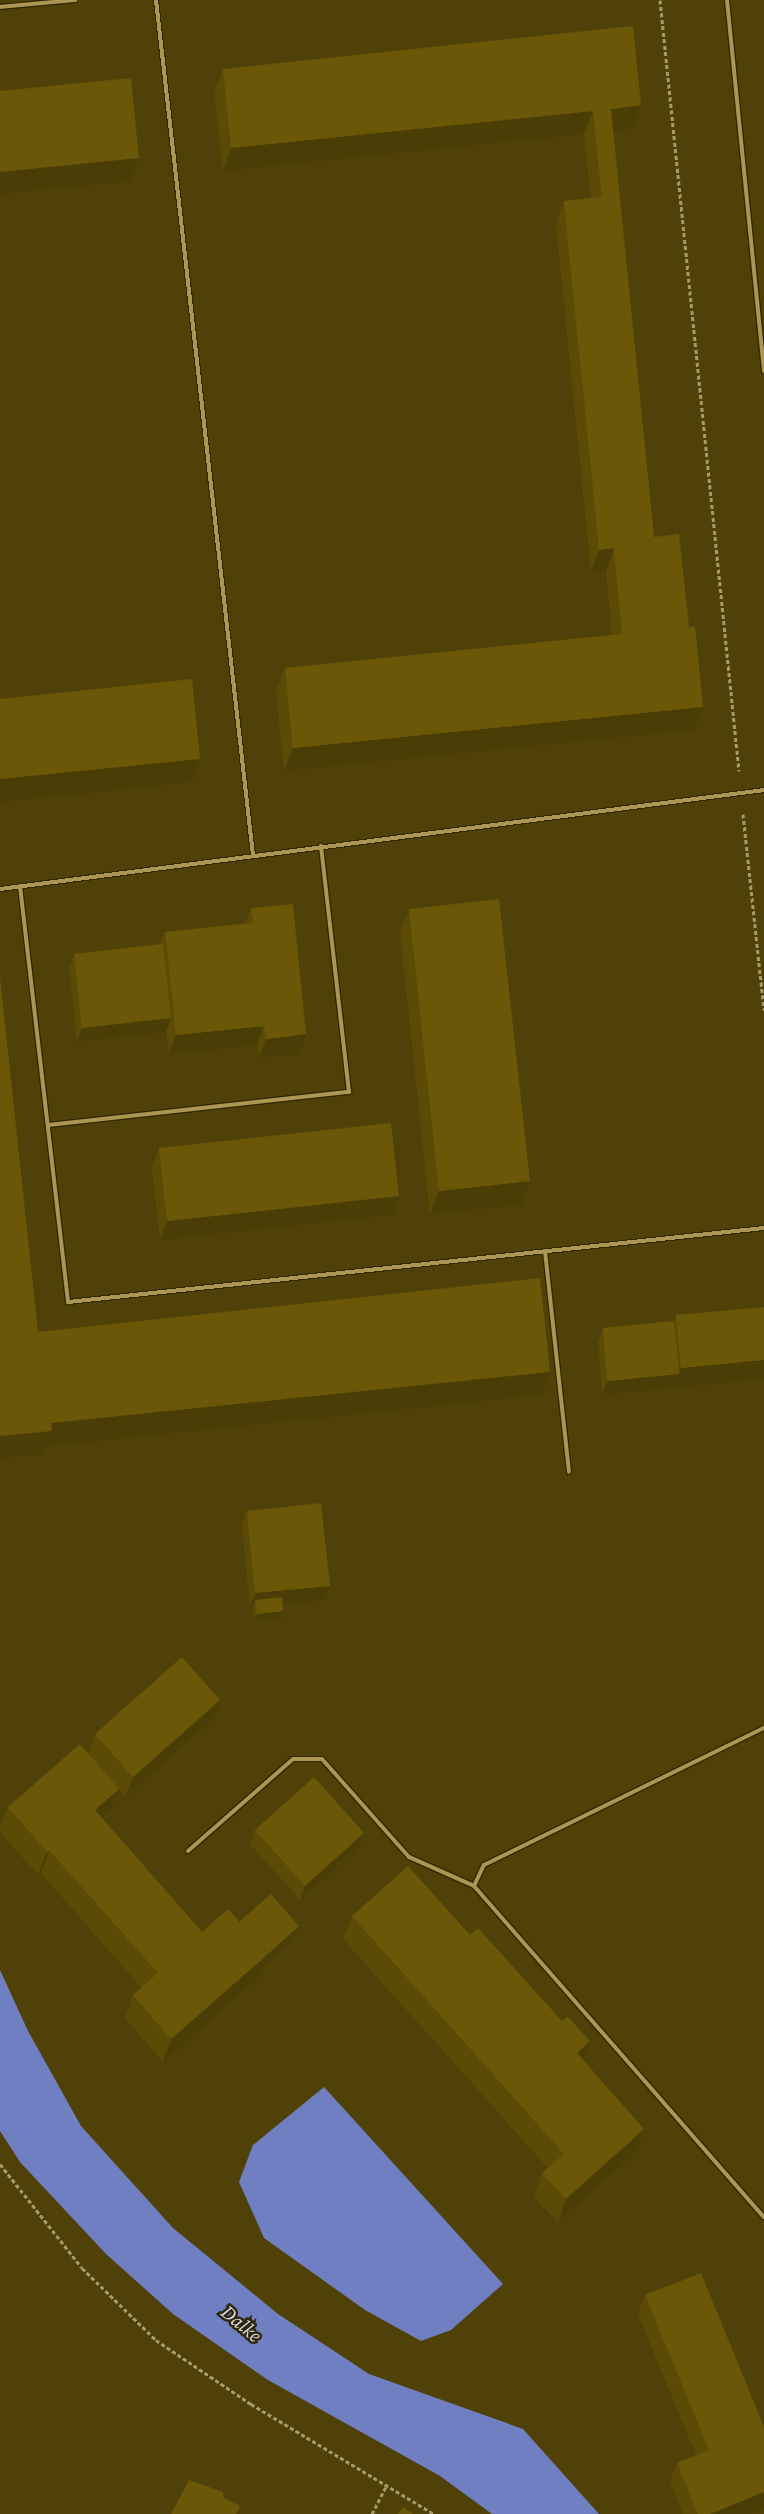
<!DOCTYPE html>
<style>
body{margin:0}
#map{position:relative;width:764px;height:2514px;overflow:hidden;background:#504108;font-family:"Source Serif 4",serif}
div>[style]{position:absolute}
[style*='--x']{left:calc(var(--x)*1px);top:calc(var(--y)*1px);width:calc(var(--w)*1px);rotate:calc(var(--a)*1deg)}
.water>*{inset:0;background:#6f7fc2}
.path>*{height:3px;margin-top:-1.5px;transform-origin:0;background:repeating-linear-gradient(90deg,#a79a6e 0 4px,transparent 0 6.5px)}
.roads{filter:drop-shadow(1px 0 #332802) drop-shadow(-1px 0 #332802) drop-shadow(0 1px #332802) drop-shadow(0 -1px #332802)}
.service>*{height:4px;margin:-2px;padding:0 2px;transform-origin:2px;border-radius:2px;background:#ab9652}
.wall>*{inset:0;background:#5c4b07}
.shaded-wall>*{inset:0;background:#4b3d06}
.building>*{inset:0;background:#6b5708}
span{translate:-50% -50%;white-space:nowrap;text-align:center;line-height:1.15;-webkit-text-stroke:5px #31280b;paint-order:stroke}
.water-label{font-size:19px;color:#d9def1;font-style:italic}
</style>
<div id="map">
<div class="water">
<i style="clip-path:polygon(0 1970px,28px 2031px,81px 2126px,173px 2228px,278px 2314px,369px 2374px,523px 2429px,599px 2514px,492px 2514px,440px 2476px,268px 2380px,173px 2314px,106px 2254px,20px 2162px,0 2131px)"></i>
<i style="clip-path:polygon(324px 2087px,503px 2284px,451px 2330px,421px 2341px,365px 2310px,264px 2238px,239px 2182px,253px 2145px)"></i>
</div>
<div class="path">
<i style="--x:660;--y:0;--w:775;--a:84.15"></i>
<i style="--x:743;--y:814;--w:197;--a:83.9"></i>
<i style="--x:0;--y:2164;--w:132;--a:51.7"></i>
<i style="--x:82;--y:2268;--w:103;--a:44.2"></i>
<i style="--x:156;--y:2340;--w:115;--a:34"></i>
<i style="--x:251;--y:2404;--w:214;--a:31"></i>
<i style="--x:372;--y:2514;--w:33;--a:-63"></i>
</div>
<div class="roads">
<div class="service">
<i style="--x:156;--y:0;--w:860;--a:83.53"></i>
<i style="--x:727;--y:0;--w:373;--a:84.3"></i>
<i style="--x:0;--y:7;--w:76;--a:-5.3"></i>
<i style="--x:20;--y:886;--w:419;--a:83.4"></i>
<i style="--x:68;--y:1302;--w:700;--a:-6.07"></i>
<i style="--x:0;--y:889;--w:770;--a:-7.38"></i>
<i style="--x:48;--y:1125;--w:303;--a:-6.3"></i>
<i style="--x:349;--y:1092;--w:248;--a:-96.5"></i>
<i style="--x:545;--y:1251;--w:222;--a:83.8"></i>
<i style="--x:188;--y:1851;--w:140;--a:-41.2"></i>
<i style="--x:293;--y:1759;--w:29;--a:0"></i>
<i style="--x:322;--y:1759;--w:131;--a:48.4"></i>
<i style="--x:409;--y:1857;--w:71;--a:24"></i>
<i style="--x:474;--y:1886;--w:440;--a:48.8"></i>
<i style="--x:474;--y:1886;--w:23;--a:-65"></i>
<i style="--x:484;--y:1865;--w:312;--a:-26.1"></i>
</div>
</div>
<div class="wall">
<i style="clip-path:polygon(223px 69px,641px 105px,633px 129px,613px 131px,654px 537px,689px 627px,703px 707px,695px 730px,284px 771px,276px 691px,285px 668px,612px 635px,606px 572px,591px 573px,556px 224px,564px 201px,591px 198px,584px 134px,223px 171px,214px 92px)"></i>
<i style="clip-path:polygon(251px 908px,300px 1054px,259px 1058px,257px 1045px,169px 1054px,166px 1032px,77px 1042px,69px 967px,74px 954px,160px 944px,165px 932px,246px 923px)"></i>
<i style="clip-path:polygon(409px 909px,521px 1205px,430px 1214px,400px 932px)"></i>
<i style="clip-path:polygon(159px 1148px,392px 1215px,160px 1240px,152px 1168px)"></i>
<i style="clip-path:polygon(676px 1315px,764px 1379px,602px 1395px,598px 1342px,603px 1328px,674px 1321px)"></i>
<i style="clip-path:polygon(247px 1511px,330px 1586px,324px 1600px,283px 1604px,281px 1619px,254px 1621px,253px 1607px,250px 1607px,242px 1525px)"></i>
<i style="clip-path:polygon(213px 1719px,126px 1796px,119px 1789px,110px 1812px,103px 1819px,202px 1932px,239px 1922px,299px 1926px,294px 1940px,263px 1968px,259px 1977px,163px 2062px,125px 2018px,133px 1995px,142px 1988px,41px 1873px,38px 1875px,0 1832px,0 1828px,8px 1807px,88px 1754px,95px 1734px)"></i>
<i style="clip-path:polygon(255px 1830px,364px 1833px,359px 1847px,300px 1900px,250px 1844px)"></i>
<i style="clip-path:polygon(352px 1916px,583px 2060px,644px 2129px,636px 2152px,558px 2222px,534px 2197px,542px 2173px,548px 2168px,343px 1939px)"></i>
<i style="clip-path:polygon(645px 2295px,764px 2509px,751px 2514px,683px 2514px,670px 2482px,677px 2463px,696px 2455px,638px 2314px)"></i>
</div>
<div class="shaded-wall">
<i style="clip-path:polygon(641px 105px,633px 129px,602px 132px,611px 109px)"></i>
<i style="clip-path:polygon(593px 111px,584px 134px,223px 171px,231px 148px)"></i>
<i style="clip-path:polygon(139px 158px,131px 181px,0 194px,0 172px)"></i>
<i style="clip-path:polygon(614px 548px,606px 572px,591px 573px,599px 550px)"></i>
<i style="clip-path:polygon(703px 707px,695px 730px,284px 771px,293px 748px)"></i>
<i style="clip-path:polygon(200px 759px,192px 782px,0 802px,0 779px)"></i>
<i style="clip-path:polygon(171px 1018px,166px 1032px,77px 1042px,82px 1028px)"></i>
<i style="clip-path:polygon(264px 1026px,257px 1045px,169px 1054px,176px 1035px)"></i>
<i style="clip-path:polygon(306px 1034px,300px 1054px,259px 1058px,266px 1039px)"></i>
<i style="clip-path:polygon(530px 1181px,521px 1205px,430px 1214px,439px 1191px)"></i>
<i style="clip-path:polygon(399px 1196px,392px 1215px,160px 1240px,167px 1221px)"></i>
<i style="clip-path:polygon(764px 1360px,764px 1379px,674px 1388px,681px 1368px)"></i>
<i style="clip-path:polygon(550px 1372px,542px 1395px,46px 1446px,43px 1454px,0 1458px,0 1436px,51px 1423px)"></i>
<i style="clip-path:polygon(679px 1374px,674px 1388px,602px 1395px,607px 1381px)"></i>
<i style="clip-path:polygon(330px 1586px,324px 1600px,256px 1607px,255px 1600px,253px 1607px,250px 1607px,255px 1593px)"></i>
<i style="clip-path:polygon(283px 1611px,281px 1619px,254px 1621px,257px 1614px)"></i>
<i style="clip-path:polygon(220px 1700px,213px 1719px,126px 1796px,133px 1777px)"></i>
<i style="clip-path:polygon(119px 1789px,110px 1812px,86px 1833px,95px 1810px)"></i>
<i style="clip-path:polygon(364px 1833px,359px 1847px,300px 1900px,305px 1886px)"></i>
<i style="clip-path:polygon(49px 1850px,41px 1873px,38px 1875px,47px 1852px)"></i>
<i style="clip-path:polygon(299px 1926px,294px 1940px,263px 1968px,259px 1977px,163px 2062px,171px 2039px)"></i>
<i style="clip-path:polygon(590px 2041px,581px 2065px,577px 2053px)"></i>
<i style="clip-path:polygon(644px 2129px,636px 2152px,558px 2222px,566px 2199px)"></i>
<i style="clip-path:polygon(764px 2492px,764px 2509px,751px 2514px,710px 2514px)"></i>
</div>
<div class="building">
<i style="clip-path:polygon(633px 26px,641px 105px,611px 109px,654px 537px,679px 534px,689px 627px,695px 626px,703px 707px,293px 748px,285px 668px,622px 634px,614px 548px,599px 550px,564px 201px,602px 197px,593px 111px,231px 148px,223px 69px)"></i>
<i style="clip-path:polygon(131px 78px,139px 158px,0 172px,0 91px)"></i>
<i style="clip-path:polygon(192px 679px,200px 759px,0 779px,0 699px)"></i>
<i style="clip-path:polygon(499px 899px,530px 1181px,439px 1191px,409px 909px)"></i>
<i style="clip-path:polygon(293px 904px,306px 1034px,266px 1039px,264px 1026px,176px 1035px,165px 932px,253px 923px,251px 908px)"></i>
<i style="clip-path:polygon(163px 944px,171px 1018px,82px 1028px,74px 954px)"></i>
<i style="clip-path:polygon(0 977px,38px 1332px,540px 1278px,550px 1372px,51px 1423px,52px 1431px,0 1436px)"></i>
<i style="clip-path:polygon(391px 1123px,399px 1196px,167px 1221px,159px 1148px)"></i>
<i style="clip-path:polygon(764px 1307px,764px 1360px,681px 1368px,676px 1315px)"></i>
<i style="clip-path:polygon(674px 1321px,679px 1374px,607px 1381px,603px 1328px)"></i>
<i style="clip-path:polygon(321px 1503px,330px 1586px,255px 1593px,247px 1511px)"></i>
<i style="clip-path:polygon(282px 1597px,283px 1611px,257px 1614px,255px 1600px)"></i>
<i style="clip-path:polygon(182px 1657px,220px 1700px,133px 1777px,95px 1734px)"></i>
<i style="clip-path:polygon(80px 1744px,119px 1789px,95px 1810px,202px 1932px,228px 1909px,268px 1954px,171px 2039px,133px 1995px,158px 1973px,49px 1850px,47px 1852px,8px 1807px)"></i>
<i style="clip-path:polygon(314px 1777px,364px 1833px,305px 1886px,255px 1830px)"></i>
<i style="clip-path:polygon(408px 1866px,470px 1935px,478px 1928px,562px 2021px,567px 2016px,590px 2041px,577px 2053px,644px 2129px,566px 2199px,542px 2173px,564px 2154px,352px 1916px)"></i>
<i style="clip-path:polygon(271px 1894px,299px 1926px,268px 1954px,239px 1922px)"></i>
<i style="clip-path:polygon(701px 2273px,764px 2427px,764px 2492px,710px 2514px,698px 2514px,677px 2463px,709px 2450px,645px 2295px)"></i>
<i style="clip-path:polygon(189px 2480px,223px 2492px,224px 2498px,240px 2506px,236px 2514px,171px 2514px)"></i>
<i style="clip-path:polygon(403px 2507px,413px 2514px,398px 2514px)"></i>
</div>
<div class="water-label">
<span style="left:241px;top:2324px;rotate:40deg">Dalke</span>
</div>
</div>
